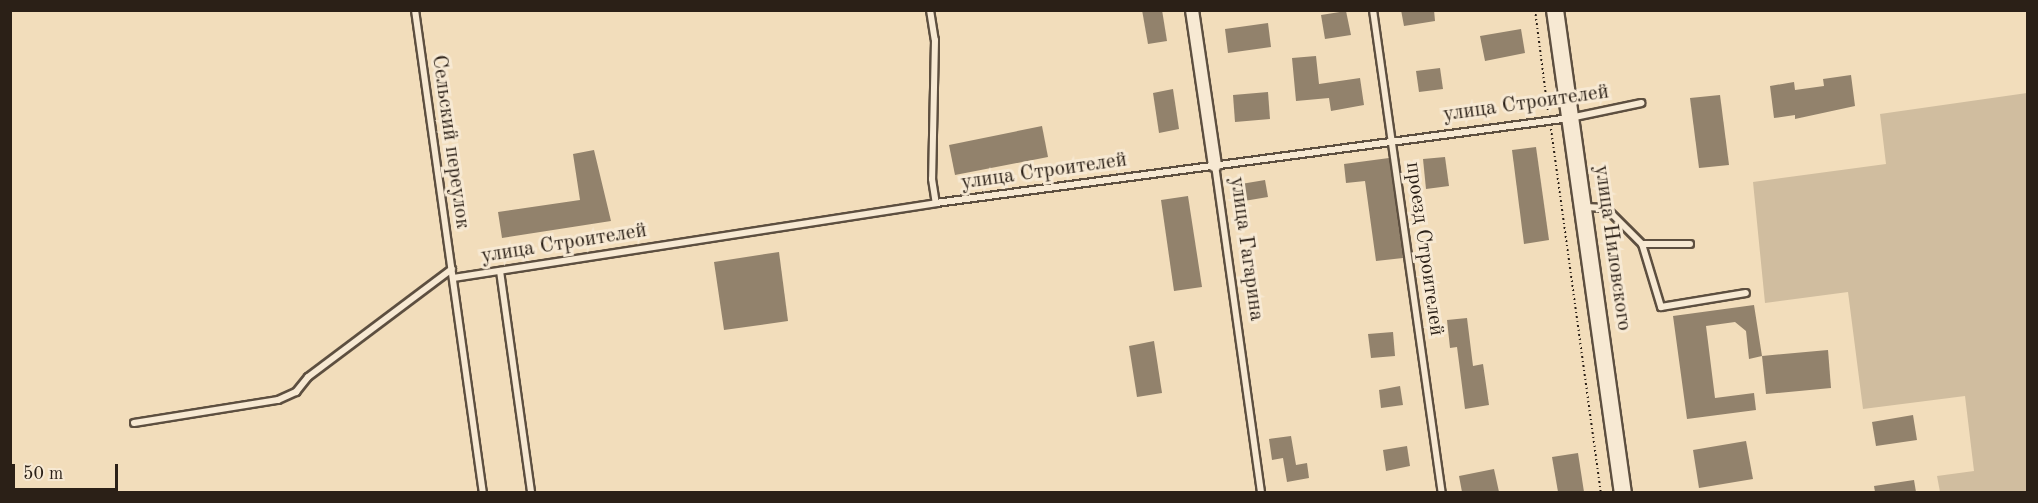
<!DOCTYPE html>
<meta charset="utf-8">
<style>
body{margin:0}
#map{position:relative;width:2038px;height:503px;overflow:hidden;background:#f2ddbb;font-family:"Old Standard TT",serif}
div>[style]{position:absolute}
[style*='--x']{left:calc(var(--x)*1px);top:calc(var(--y)*1px);width:calc(var(--w)*1px);rotate:calc(var(--a)*1deg)}
.green>*{inset:0;background:#d0bd9f}
.building>*{inset:0;background:#92826c}
.path>*{height:2px;margin-top:-1px;transform-origin:0;background:repeating-linear-gradient(90deg,#2b2017 0 1.5px,transparent 0 4.5px)}
.roads{filter:drop-shadow(2px 0 #5d4f40) drop-shadow(-2px 0 #5d4f40) drop-shadow(0 2px #5d4f40) drop-shadow(0 -2px #5d4f40)}
.lane>*{height:6px;margin:-3px;padding:0 3px;transform-origin:3px;border-radius:3px;background:#f7e9d3}
.street>*{height:12px;margin:-6px;padding:0 6px;transform-origin:6px;border-radius:6px;background:#f7e9d3}
.secondary>*{height:16px;margin:-8px;padding:0 8px;transform-origin:8px;border-radius:8px;background:#f7e9d3}
span{translate:-50% -50%;white-space:nowrap;text-align:center;line-height:1.15;-webkit-text-stroke:6px #f7e9d3;paint-order:stroke}
.street-label{font-size:21px;color:#2b2017}
.frame{position:absolute;inset:0;border:12px solid #2b2017;pointer-events:none}
.scale{position:absolute;left:12px;top:464px;width:106px;height:27px;box-sizing:border-box;border:3px solid #2b2017;border-top:0;padding-left:8px;font-size:18px;line-height:21px;white-space:nowrap;color:#2b2017;-webkit-text-stroke:4px #f7e9d3;paint-order:stroke}
</style>
<div id="map">
<div class="green">
<i style="clip-path:polygon(2027px 93px,2027px 492px,1940px 492px,1937px 476px,1974px 471px,1965px 396px,1863px 409px,1848px 292px,1765px 303px,1753px 182px,1886px 164px,1880px 114px)"></i>
</div>
<div class="building">
<i style="clip-path:polygon(1142px 10px,1162px 10px,1167px 41px,1148px 44px)"></i>
<i style="clip-path:polygon(1401px 10px,1434px 10px,1435px 21px,1404px 26px)"></i>
<i style="clip-path:polygon(1346px 11px,1351px 35px,1325px 39px,1321px 15px)"></i>
<i style="clip-path:polygon(1268px 23px,1271px 47px,1228px 53px,1225px 29px)"></i>
<i style="clip-path:polygon(1521px 29px,1525px 53px,1485px 61px,1480px 36px)"></i>
<i style="clip-path:polygon(1316px 56px,1319px 84px,1360px 78px,1364px 105px,1331px 111px,1329px 98px,1296px 101px,1292px 58px)"></i>
<i style="clip-path:polygon(1440px 68px,1443px 89px,1419px 92px,1416px 71px)"></i>
<i style="clip-path:polygon(1851px 75px,1855px 106px,1795px 119px,1795px 115px,1774px 118px,1770px 86px,1794px 82px,1795px 90px,1824px 86px,1823px 79px)"></i>
<i style="clip-path:polygon(1173px 89px,1179px 129px,1159px 133px,1153px 93px)"></i>
<i style="clip-path:polygon(1268px 92px,1270px 119px,1235px 122px,1233px 95px)"></i>
<i style="clip-path:polygon(1720px 95px,1729px 165px,1699px 168px,1690px 98px)"></i>
<i style="clip-path:polygon(1042px 126px,1048px 157px,955px 175px,949px 145px)"></i>
<i style="clip-path:polygon(1536px 147px,1549px 240px,1524px 244px,1512px 150px)"></i>
<i style="clip-path:polygon(594px 150px,611px 221px,502px 238px,498px 212px,580px 200px,573px 154px)"></i>
<i style="clip-path:polygon(1445px 157px,1449px 186px,1426px 189px,1423px 159px)"></i>
<i style="clip-path:polygon(1389px 158px,1403px 258px,1376px 261px,1365px 181px,1346px 183px,1344px 164px)"></i>
<i style="clip-path:polygon(1265px 180px,1268px 197px,1244px 201px,1241px 184px)"></i>
<i style="clip-path:polygon(1188px 196px,1202px 287px,1174px 291px,1161px 200px)"></i>
<i style="clip-path:polygon(779px 252px,788px 321px,724px 330px,714px 262px)"></i>
<i style="clip-path:polygon(1754px 305px,1762px 356px,1749px 359px,1746px 331px,1735px 322px,1706px 326px,1715px 398px,1754px 393px,1756px 410px,1687px 419px,1673px 316px)"></i>
<i style="clip-path:polygon(1467px 318px,1473px 366px,1483px 364px,1489px 405px,1465px 409px,1457px 347px,1450px 348px,1447px 320px)"></i>
<i style="clip-path:polygon(1393px 332px,1395px 356px,1371px 358px,1368px 334px)"></i>
<i style="clip-path:polygon(1154px 341px,1162px 393px,1137px 397px,1129px 346px)"></i>
<i style="clip-path:polygon(1828px 350px,1831px 388px,1766px 394px,1762px 356px)"></i>
<i style="clip-path:polygon(1400px 386px,1403px 405px,1381px 408px,1379px 390px)"></i>
<i style="clip-path:polygon(1913px 415px,1917px 440px,1876px 446px,1872px 422px)"></i>
<i style="clip-path:polygon(1291px 436px,1296px 465px,1307px 463px,1309px 478px,1287px 482px,1283px 458px,1272px 460px,1269px 439px)"></i>
<i style="clip-path:polygon(1746px 441px,1753px 479px,1699px 488px,1693px 450px)"></i>
<i style="clip-path:polygon(1407px 446px,1410px 466px,1386px 471px,1383px 450px)"></i>
<i style="clip-path:polygon(1578px 453px,1584px 492px,1558px 492px,1552px 457px)"></i>
<i style="clip-path:polygon(1494px 469px,1499px 492px,1462px 492px,1459px 476px)"></i>
<i style="clip-path:polygon(1914px 480px,1916px 492px,1875px 492px,1874px 486px)"></i>
</div>
<div class="path">
<i style="--x:1535;--y:10;--w:103;--a:82.7"></i>
<i style="--x:1551;--y:129;--w:366;--a:82.2"></i>
</div>
<div class="roads">
<div class="lane">
<i style="--x:415;--y:10;--w:487;--a:82"></i>
<i style="--x:930;--y:10;--w:30;--a:81"></i>
<i style="--x:935;--y:40;--w:139;--a:91.2"></i>
<i style="--x:932;--y:179;--w:24;--a:81"></i>
<i style="--x:1373;--y:10;--w:487;--a:81.9"></i>
<i style="--x:1215;--y:165;--w:330;--a:82"></i>
<i style="--x:1585;--y:207;--w:21;--a:3"></i>
<i style="--x:1606;--y:208;--w:51;--a:45"></i>
<i style="--x:1642;--y:244;--w:66;--a:73.2"></i>
<i style="--x:1661;--y:307;--w:86;--a:-9.4"></i>
<i style="--x:1642;--y:244;--w:48;--a:0"></i>
<i style="--x:500;--y:271;--w:223;--a:82"></i>
<i style="--x:453;--y:278;--w:489;--a:-8.8"></i>
<i style="--x:936;--y:203;--w:640;--a:-7.64"></i>
<i style="--x:1570;--y:118;--w:73;--a:-11.9"></i>
<i style="--x:134;--y:423;--w:146;--a:-9.1"></i>
<i style="--x:278;--y:400;--w:20;--a:-24"></i>
<i style="--x:296;--y:392;--w:19;--a:-51"></i>
<i style="--x:308;--y:377;--w:180;--a:-36.9"></i>
</div>
<div class="street">
<i style="--x:1192;--y:10;--w:157;--a:81.6"></i>
</div>
<div class="secondary">
<i style="--x:1555;--y:10;--w:487;--a:82"></i>
</div>
</div>
<div class="street-label">
<span style="left:1526px;top:104px;rotate:-8deg">улица Строителей</span>
<span style="left:450px;top:142px;rotate:82deg">Сельский переулок</span>
<span style="left:1044px;top:172px;rotate:-8deg">улица Строителей</span>
<span style="left:564px;top:244px;rotate:-9deg">улица Строителей</span>
<span style="left:1612px;top:248px;rotate:82deg">улица Ниловского</span>
<span style="left:1246px;top:249px;rotate:82deg">улица Гагарина</span>
<span style="left:1424px;top:249px;rotate:82deg">проезд Строителей</span>
</div>
<div class="frame"></div>
<div class="scale">50 m</div>
</div>
